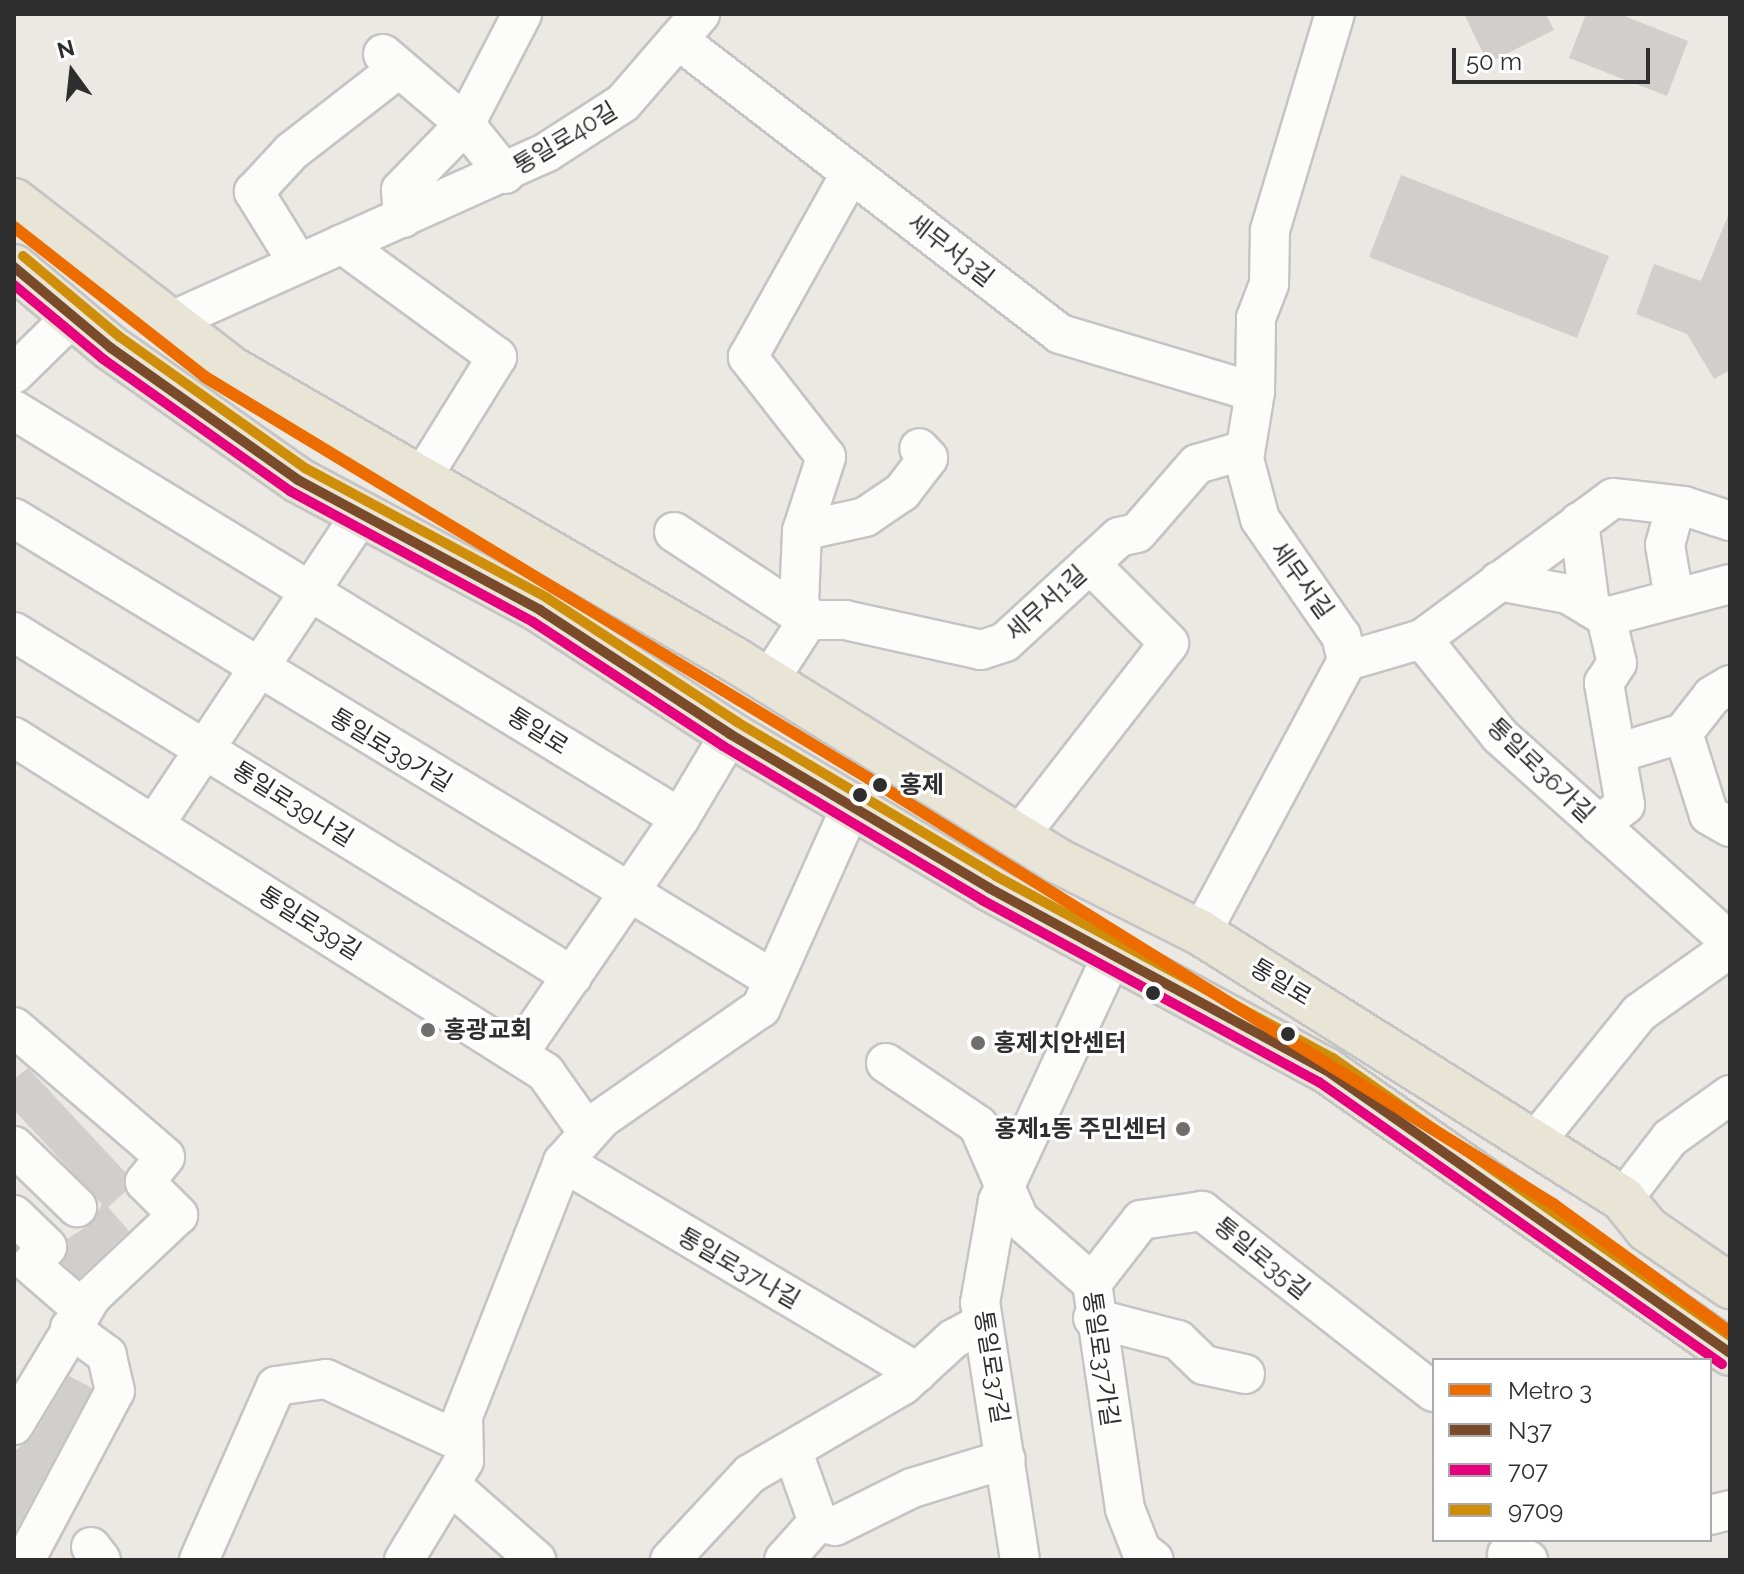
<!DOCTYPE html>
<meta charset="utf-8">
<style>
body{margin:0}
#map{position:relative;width:1744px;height:1574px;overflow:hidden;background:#ece8e4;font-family:Raleway,"Noto Sans KR",sans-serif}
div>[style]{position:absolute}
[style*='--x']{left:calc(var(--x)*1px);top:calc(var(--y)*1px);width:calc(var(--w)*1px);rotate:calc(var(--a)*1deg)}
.building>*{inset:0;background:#d1cecb}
.roads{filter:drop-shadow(2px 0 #c5c4c5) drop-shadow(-2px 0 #c5c4c5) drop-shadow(0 2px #c5c4c5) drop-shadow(0 -2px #c5c4c5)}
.minor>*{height:38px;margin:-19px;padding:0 19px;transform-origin:19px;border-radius:19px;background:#fcfcfb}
.major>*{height:44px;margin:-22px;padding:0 22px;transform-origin:22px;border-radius:22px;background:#e8e4d6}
.bus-1>*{height:10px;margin:-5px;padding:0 5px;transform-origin:5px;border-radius:5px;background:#7a4b2a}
.bus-2>*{height:10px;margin:-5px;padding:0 5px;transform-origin:5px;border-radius:5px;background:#e5007d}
.bus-3>*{height:10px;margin:-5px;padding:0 5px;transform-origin:5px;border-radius:5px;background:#cf8e09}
.metro-1>*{height:12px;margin:-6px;padding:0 6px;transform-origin:6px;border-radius:6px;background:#ed6c00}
.dots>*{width:22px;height:22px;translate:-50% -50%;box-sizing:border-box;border:4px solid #fff;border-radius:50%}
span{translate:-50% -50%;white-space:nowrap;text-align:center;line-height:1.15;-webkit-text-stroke:6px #fff;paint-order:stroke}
.street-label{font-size:24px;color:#2e2e2e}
.stop-label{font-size:24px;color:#2e2e2e;font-weight:700}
.left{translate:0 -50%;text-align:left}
.poi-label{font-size:24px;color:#2e2e2e;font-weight:700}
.right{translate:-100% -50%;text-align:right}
.frame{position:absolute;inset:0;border:16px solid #2e2e2e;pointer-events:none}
.legend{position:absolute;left:1432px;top:1358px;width:280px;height:184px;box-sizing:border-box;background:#fff;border:2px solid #ababab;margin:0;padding:10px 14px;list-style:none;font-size:24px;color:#2e2e2e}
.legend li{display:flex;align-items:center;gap:16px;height:40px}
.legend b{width:40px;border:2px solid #ababab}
.north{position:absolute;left:32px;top:32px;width:80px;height:80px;-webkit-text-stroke:6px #fff;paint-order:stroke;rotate:345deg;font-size:22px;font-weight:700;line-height:32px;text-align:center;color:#2e2e2e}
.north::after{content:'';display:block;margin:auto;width:28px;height:36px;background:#2e2e2e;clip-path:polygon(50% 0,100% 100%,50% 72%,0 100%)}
.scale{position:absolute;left:1452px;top:48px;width:198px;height:36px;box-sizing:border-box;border:4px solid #2e2e2e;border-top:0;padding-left:10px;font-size:24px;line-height:28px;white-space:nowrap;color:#2e2e2e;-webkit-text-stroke:6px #fff;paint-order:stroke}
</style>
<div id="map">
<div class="building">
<i style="clip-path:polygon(1464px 14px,1546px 14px,1554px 30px,1488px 63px)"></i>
<i style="clip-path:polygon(1586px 14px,1619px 14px,1688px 41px,1667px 96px,1569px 58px)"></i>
<i style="clip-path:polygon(1401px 175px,1609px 256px,1577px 338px,1369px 257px)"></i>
<i style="clip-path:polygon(1730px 211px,1730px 370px,1714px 379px,1687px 334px,1636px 314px,1654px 264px,1701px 281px)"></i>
<i style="clip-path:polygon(28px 1068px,126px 1173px,126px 1191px,108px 1207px,129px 1231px,79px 1278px,62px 1263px,67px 1239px,92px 1223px,102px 1204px,14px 1110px,14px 1079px)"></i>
<i style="clip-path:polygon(69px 1376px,92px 1388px,14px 1534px,14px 1452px,33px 1436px)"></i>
</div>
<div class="roads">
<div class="minor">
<i style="--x:681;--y:42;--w:478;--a:37.6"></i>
<i style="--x:1060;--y:334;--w:203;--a:16.6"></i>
<i style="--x:383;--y:54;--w:108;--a:40.5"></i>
<i style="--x:465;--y:124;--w:92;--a:134.1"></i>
<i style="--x:401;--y:190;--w:28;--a:86"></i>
<i style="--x:505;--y:174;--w:64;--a:-128.7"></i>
<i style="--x:465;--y:124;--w:124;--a:-62.6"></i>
<i style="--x:342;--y:244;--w:192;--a:36.1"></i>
<i style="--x:497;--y:357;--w:144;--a:121.9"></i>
<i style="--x:298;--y:263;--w:84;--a:-121.8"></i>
<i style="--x:254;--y:192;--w:56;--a:-47.2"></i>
<i style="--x:292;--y:151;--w:135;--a:-37.8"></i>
<i style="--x:167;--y:323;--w:417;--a:-24.2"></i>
<i style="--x:547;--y:152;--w:90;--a:-32.8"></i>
<i style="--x:623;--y:103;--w:118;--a:-49.1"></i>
<i style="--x:14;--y:374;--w:81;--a:-44.5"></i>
<i style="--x:14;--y:410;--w:781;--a:31.49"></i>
<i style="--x:14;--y:518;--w:886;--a:31.29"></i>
<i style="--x:1579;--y:522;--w:86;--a:82.6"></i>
<i style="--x:802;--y:531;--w:65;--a:-12.5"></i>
<i style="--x:865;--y:517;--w:45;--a:-34"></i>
<i style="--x:902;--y:492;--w:43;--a:-52.6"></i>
<i style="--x:928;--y:458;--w:13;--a:-132"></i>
<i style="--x:674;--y:532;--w:160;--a:33.3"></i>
<i style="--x:808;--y:620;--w:37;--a:0"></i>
<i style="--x:845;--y:620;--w:139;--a:12.4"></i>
<i style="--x:981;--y:650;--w:25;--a:-18"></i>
<i style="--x:1005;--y:642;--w:155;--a:-42.6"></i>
<i style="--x:1119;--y:537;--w:18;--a:-13"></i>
<i style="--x:1137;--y:533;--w:91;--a:-49"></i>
<i style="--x:1197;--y:464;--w:36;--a:-16"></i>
<i style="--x:1232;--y:454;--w:13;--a:23"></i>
<i style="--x:1499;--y:581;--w:70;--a:10.7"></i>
<i style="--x:1568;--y:594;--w:44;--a:31.2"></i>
<i style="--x:1606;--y:617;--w:128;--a:-14.9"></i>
<i style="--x:1674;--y:598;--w:54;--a:-99.6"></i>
<i style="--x:1665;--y:545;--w:41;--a:-74.6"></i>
<i style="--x:808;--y:620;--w:19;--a:-118"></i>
<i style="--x:799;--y:603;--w:72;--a:-87.6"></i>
<i style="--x:802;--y:531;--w:78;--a:-72"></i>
<i style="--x:826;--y:457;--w:127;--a:-128"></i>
<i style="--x:748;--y:357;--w:211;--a:-60.8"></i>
<i style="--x:14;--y:632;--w:656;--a:31.65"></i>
<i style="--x:1422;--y:639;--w:124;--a:51.2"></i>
<i style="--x:1500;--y:736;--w:309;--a:41.8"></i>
<i style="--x:1347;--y:661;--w:78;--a:-16.3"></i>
<i style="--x:1422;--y:639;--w:237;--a:-36.4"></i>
<i style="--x:1613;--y:498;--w:71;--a:6.4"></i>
<i style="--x:1684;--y:506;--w:48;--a:18.1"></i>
<i style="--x:769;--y:680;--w:72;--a:-57"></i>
<i style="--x:1730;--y:685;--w:21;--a:149"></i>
<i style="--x:1712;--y:696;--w:47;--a:128.1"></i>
<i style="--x:1683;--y:733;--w:86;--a:72.4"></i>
<i style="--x:1709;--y:815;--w:24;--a:30"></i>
<i style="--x:14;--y:737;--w:628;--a:32.25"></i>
<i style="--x:545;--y:1072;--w:72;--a:54.6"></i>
<i style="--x:1618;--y:753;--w:68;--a:-17.1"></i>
<i style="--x:154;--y:825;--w:369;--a:-56.3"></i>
<i style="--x:1599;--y:825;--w:33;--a:-38"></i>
<i style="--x:1625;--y:805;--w:124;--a:-99.8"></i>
<i style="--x:1604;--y:683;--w:24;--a:-57"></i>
<i style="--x:1617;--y:663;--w:47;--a:-103.4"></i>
<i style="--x:1019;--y:836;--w:244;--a:-52.1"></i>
<i style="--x:1169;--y:643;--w:112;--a:-135"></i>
<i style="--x:1201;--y:933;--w:309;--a:-61.8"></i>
<i style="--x:1347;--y:661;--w:26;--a:-103"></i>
<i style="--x:1341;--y:636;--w:142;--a:-124.7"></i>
<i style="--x:1260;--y:519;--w:62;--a:-104.9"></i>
<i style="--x:1244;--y:459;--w:68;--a:-80.7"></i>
<i style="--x:1255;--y:392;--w:74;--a:-89.2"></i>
<i style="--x:1256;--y:318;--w:36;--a:-69"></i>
<i style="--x:1269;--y:284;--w:54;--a:-88.9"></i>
<i style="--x:1270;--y:230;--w:226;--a:-73.3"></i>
<i style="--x:14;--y:1027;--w:199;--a:40.7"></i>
<i style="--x:165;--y:1157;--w:32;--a:129"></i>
<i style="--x:145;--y:1182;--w:47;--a:45"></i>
<i style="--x:178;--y:1215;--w:118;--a:136.7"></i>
<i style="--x:92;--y:1296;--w:151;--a:121.2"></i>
<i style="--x:518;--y:1054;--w:286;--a:-55.5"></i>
<i style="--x:680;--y:818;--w:98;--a:-59.2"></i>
<i style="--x:886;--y:1063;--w:111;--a:34"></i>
<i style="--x:978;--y:1125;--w:103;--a:66.4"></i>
<i style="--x:1019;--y:1219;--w:97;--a:41.2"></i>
<i style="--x:1535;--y:1142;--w:166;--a:-51.1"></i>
<i style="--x:1639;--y:1013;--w:112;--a:-35.5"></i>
<i style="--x:14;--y:1146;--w:88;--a:44.1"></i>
<i style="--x:563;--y:1162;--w:412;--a:30.7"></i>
<i style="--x:1623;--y:1199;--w:77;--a:-52.4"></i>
<i style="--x:1670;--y:1138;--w:74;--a:-35.6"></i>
<i style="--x:14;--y:1215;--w:46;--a:44.1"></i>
<i style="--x:47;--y:1247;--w:24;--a:132"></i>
<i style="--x:31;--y:1265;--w:69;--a:40.9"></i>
<i style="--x:1092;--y:1283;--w:80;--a:-52.1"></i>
<i style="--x:1141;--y:1220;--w:62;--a:-8.4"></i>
<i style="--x:1202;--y:1211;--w:294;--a:38"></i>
<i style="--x:1092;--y:1283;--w:228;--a:81.7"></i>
<i style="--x:1125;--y:1509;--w:44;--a:68.7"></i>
<i style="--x:1141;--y:1550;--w:16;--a:38"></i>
<i style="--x:1093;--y:1318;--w:88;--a:14.5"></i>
<i style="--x:1178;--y:1340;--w:36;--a:44"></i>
<i style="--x:1204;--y:1365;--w:42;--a:12.4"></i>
<i style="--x:453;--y:1487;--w:111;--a:41.3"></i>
<i style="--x:1710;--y:1515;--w:21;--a:-14"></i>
<i style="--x:818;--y:1522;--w:17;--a:13"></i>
<i style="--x:835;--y:1526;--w:86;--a:-26.3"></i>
<i style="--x:912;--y:1488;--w:98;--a:-17.1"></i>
<i style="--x:91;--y:1547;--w:16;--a:52"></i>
<i style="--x:1507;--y:1554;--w:22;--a:16"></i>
<i style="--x:25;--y:1560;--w:191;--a:-62"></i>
<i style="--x:115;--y:1391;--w:37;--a:-103"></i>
<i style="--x:107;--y:1355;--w:46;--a:-143.9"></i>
<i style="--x:199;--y:1560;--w:190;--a:-66.1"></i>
<i style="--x:276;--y:1386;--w:50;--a:-8"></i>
<i style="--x:326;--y:1379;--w:151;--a:25"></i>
<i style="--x:404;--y:1560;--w:116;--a:-58.8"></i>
<i style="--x:464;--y:1461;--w:45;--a:-91.3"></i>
<i style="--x:463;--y:1416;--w:273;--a:-68.5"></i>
<i style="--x:563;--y:1162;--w:57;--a:-48.5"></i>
<i style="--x:601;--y:1119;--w:195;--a:-34.8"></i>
<i style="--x:761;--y:1008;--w:220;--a:-65.9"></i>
<i style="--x:670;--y:1560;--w:117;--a:-47.1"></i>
<i style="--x:750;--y:1474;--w:177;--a:-30.2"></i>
<i style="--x:903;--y:1385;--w:68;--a:-42.6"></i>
<i style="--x:953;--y:1339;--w:34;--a:-28"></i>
<i style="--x:784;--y:1560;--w:51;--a:-48.2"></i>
<i style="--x:818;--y:1522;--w:74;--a:-109.7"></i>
<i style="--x:1020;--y:1560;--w:260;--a:-98.8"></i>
<i style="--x:980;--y:1303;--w:104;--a:-80"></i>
<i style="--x:998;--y:1201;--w:271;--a:-65.1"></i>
</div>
<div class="major">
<i style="--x:14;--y:201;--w:277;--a:37.7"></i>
<i style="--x:233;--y:370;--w:580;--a:30.01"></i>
<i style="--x:735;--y:660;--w:380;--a:31.9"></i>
<i style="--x:1058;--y:861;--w:160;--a:26.7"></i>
<i style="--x:1201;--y:933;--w:499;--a:32.2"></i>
<i style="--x:1623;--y:1199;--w:38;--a:51"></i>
<i style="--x:1647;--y:1229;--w:101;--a:34.5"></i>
<i style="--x:14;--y:267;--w:126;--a:39.9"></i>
<i style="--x:111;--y:348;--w:229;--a:35.2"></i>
<i style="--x:298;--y:480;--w:275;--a:28.2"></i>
<i style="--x:540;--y:610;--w:227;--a:33.1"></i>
<i style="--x:730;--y:734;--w:301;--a:30.7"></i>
<i style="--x:989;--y:888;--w:383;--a:28.4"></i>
<i style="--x:1326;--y:1070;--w:493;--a:35"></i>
</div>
</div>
<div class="bus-1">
<i style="--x:14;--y:267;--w:126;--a:39.9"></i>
<i style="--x:111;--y:348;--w:229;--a:35.2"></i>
<i style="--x:298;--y:480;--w:275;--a:28.2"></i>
<i style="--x:540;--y:610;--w:227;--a:33.1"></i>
<i style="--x:730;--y:734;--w:301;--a:30.7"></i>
<i style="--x:989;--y:888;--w:383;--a:28.4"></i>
<i style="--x:1326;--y:1070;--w:493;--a:35"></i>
</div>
<div class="bus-2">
<i style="--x:14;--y:285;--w:116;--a:39.7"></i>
<i style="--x:103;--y:359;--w:229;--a:35.2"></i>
<i style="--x:290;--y:491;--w:276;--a:28.3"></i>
<i style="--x:533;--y:622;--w:227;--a:33.1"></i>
<i style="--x:723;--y:746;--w:301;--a:30.7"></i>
<i style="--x:982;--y:900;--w:383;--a:28.4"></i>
<i style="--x:1319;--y:1082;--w:492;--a:35"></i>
</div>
<div class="bus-3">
<i style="--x:23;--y:256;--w:126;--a:39.9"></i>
<i style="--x:120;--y:337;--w:227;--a:35.3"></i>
<i style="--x:305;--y:468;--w:275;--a:28.2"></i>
<i style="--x:547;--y:598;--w:227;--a:33.1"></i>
<i style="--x:737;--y:722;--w:301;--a:30.7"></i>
<i style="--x:996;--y:876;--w:383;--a:28.4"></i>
<i style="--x:1333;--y:1058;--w:485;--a:35"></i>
</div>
<div class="metro-1">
<i style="--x:14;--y:227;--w:243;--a:38.1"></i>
<i style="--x:205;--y:377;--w:775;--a:31.17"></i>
<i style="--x:868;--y:778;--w:807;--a:31.88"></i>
<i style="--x:1553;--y:1204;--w:218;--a:35.9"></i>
</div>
<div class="dots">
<i style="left:880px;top:785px;background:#2e2e2e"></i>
<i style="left:860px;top:795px;background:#2e2e2e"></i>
<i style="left:1153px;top:993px;background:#2e2e2e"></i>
<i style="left:428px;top:1030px;background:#706f6e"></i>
<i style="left:1288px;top:1034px;background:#2e2e2e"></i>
<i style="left:978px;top:1043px;background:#706f6e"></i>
<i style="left:1183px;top:1129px;background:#706f6e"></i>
</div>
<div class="street-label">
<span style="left:565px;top:138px;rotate:-31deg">통일로40길</span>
<span style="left:951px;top:250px;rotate:38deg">세무서3길</span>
<span style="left:1302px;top:580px;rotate:54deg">세무서길</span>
<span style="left:1046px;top:603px;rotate:-42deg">세무서1길</span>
<span style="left:538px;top:731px;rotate:32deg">통일로</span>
<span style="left:391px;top:750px;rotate:31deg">통일로39가길</span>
<span style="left:1541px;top:770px;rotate:44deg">통일로36가길</span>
<span style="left:293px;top:804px;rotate:32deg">통일로39나길</span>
<span style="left:310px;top:923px;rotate:32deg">통일로39길</span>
<span style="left:1281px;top:982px;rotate:31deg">통일로</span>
<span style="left:1262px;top:1258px;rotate:39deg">통일로35길</span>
<span style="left:739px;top:1268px;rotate:30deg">통일로37나길</span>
<span style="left:1101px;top:1359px;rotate:82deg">통일로37가길</span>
<span style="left:992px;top:1367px;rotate:81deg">통일로37길</span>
</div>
<div class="stop-label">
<span class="left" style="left:900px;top:785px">홍제</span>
</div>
<div class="poi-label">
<span class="left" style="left:444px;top:1030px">홍광교회</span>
<span class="left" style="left:994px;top:1043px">홍제치안센터</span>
<span class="right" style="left:1167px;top:1129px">홍제1동 주민센터</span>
</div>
<div class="frame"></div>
<ul class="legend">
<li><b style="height:10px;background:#ed6c00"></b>Metro 3</li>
<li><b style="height:10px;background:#7a4b2a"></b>N37</li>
<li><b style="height:10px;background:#e5007d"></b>707</li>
<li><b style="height:10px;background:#cf8e09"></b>9709</li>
</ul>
<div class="north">N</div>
<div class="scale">50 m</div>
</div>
